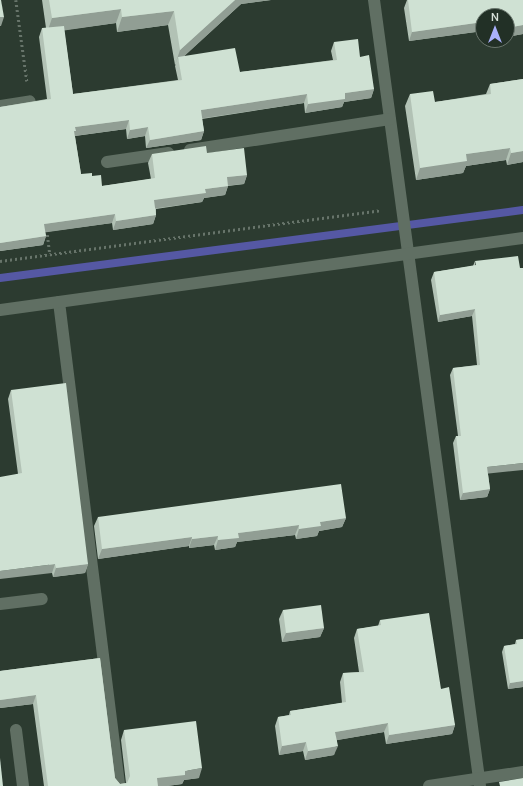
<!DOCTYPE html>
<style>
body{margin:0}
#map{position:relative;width:523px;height:786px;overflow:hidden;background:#2c3b30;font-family:Manrope,sans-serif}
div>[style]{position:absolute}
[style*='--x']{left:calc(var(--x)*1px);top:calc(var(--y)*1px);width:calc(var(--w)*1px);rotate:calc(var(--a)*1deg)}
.stream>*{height:8px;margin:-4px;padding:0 4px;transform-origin:4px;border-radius:4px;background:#5558a4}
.path>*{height:2.5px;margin-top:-1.25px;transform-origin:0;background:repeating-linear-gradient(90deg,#67746a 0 2px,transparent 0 5px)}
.service>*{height:12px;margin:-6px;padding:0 6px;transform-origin:6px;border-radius:6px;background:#606f63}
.minor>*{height:12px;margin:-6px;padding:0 6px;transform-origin:6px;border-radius:6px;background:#606f63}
.tertiary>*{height:12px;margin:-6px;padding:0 6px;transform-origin:6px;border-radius:6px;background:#606f63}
.wall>*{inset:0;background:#b2c2b5}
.shaded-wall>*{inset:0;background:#919e94}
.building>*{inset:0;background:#cfe1d3}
span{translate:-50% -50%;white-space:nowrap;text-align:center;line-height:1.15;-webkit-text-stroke:4px #223026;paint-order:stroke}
.north{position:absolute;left:475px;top:8px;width:40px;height:40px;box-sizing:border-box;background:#223026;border:1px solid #6a766d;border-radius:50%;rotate:0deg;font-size:11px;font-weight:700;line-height:16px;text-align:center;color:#d6dfd8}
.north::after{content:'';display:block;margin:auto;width:14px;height:18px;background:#a9b0fc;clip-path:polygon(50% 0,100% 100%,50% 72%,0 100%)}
</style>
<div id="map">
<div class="stream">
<i style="--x:0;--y:278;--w:527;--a:-7.41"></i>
</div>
<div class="path">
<i style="--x:16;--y:0;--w:82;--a:82.3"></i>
<i style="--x:47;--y:230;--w:25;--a:83"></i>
<i style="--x:0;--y:261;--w:384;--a:-7.6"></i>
</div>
<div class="service">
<i style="--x:16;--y:730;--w:56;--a:82.9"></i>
</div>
<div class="minor">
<i style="--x:374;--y:0;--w:793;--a:82.32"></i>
<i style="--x:0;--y:106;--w:30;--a:-9"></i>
<i style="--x:190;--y:150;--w:202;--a:-8.8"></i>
<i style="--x:107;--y:162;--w:62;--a:-8.4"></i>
<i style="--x:59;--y:302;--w:488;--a:82.9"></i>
<i style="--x:0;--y:604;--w:42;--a:-6.8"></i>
<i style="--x:429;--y:786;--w:95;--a:-8.5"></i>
</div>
<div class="tertiary">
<i style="--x:0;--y:310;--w:528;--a:-7.84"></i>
</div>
<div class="wall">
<i style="clip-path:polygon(evenodd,42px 0,271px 0,241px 4px,184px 56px,240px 72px,333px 60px,331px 51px,334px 42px,360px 57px,374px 89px,371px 98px,344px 102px,342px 107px,305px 113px,304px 103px,202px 119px,204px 131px,201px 140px,146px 148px,145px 136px,127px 139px,126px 129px,75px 136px,81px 174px,92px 176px,102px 186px,151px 179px,148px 163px,152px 154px,207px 153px,247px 175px,244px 184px,228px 186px,225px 195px,204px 198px,202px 202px,156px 209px,156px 215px,153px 224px,113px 230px,112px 223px,45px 232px,46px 236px,43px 245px,0 251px,0 107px,47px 99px,39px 37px,42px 28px,46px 28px,42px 0,116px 23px,117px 32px,168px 25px,175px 65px,176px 64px,175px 66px,178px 80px,73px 94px,64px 30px,116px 23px)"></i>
<i style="clip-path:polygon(407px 0,523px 0,523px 34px,507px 37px,507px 16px,483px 16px,483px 31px,409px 41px,404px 8px)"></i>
<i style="clip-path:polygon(523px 79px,523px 162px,507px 165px,506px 160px,466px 166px,463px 173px,416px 180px,405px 106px,410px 94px,435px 102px,486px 94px,490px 84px)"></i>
<i style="clip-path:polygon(475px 261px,488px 474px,490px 489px,487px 497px,460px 500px,453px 443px,456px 436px,458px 436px,450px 375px,453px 368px,477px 365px,472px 316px,438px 322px,431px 280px,434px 272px,473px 266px)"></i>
<i style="clip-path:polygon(11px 390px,88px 564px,85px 573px,53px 577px,52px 573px,18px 474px,8px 399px)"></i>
<i style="clip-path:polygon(98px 517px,346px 518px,342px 527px,319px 531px,317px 536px,296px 539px,295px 535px,237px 542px,235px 547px,215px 550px,214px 545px,189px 548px,189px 546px,98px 559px,94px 526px)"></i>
<i style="clip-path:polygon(283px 610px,324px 628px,320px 637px,282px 642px,279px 619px)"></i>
<i style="clip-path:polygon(380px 620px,441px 689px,455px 725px,452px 734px,386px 744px,384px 732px,337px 740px,334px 755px,305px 760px,303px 751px,279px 755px,275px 726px,278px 717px,289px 715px,290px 711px,342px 703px,340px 682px,343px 673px,359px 672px,354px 638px,357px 629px,378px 626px)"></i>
<i style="clip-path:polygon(523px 639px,523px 687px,508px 689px,502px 652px,504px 646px,515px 644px,516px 640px)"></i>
<i style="clip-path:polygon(100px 658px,115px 778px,120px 784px,126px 783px,121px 740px,124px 730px,199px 778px,184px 780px,182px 784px,167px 786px,44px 786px,33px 704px,0 708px,0 671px)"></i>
</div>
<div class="shaded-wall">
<i style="clip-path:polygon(235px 0,271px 0,241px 4px,179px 61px,178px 57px,175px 65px,180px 50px)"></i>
<i style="clip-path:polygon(121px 9px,116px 23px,47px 33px,52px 18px)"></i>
<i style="clip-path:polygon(174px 11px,168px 25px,117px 32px,122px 17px)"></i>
<i style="clip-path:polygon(0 17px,4px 17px,1px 26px,0 26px)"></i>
<i style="clip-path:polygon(483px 22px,483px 31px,409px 41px,412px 32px)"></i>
<i style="clip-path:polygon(523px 25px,523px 34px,507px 37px,507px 28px)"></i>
<i style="clip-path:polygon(374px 89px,371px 98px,344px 102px,342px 107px,305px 113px,308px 104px,345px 93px)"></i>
<i style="clip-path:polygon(307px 94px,304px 103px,198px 119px,201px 110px)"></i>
<i style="clip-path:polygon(129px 120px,126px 129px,74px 136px,74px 131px,75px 127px)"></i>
<i style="clip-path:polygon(148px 127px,145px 136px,127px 139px,130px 130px)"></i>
<i style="clip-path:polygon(204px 131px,201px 140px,146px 148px,150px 140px)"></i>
<i style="clip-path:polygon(510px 148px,506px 160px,466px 166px,463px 173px,416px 180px,420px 168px,466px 154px)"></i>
<i style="clip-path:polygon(523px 151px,523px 162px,507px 165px,511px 153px)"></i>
<i style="clip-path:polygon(247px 175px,244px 184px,224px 186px,227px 177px)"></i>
<i style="clip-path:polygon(228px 186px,225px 195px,204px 198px,202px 202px,151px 209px,154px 200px,205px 189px)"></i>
<i style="clip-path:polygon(115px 214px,112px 223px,41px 233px,44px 224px)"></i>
<i style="clip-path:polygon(156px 215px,153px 224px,113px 230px,116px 221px)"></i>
<i style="clip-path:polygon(46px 236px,43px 245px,0 251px,0 243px)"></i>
<i style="clip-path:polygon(475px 309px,472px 316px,438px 322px,440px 315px)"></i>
<i style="clip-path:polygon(523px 463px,523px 470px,484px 474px,487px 467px)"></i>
<i style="clip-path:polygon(490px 489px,487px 497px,460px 500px,463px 493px)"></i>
<i style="clip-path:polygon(346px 518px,342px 527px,319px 531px,317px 536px,296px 539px,299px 529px,320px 522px)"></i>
<i style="clip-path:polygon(299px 525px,295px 535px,237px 542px,235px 547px,215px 550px,218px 540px,238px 533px)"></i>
<i style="clip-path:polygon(218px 536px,214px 545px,189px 548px,192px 539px)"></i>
<i style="clip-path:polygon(192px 537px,189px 546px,98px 559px,102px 549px)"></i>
<i style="clip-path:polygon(55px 564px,52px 573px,0 579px,0 571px)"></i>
<i style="clip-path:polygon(88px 564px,85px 573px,53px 577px,56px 568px)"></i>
<i style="clip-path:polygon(324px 628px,320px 637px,282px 642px,286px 633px)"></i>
<i style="clip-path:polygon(523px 681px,523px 687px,508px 689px,510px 683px)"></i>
<i style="clip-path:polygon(36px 695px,33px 704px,0 708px,0 700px)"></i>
<i style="clip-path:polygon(388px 723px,384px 732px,332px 741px,335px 732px)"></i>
<i style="clip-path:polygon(455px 725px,452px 734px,386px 744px,389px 735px)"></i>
<i style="clip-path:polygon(306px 742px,303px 751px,279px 755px,282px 746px)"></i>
<i style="clip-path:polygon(338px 746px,334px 755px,305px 760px,308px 751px)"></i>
<i style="clip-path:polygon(202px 768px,199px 778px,184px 780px,182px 784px,167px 786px,154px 786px,157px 778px,185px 771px)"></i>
</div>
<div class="building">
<i style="clip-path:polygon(0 0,1px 0,4px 17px,0 17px)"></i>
<i style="clip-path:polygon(49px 0,235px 0,180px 50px,174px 11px,122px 17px,121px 9px,52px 18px)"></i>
<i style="clip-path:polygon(408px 0,523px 0,523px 25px,507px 28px,507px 16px,483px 16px,483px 22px,412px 32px)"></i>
<i style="clip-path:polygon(64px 26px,73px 94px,182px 80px,178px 57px,235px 48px,240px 72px,337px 60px,334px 42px,358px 39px,360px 57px,369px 55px,374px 89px,345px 93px,345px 99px,308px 104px,307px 94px,201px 110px,204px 131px,150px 140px,148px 127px,130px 130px,129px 120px,75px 127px,76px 131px,74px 131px,81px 174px,92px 173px,92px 176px,101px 175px,102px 186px,155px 178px,152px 154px,206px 146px,207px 153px,244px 148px,247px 175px,227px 177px,228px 186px,205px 189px,206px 193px,154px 200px,156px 215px,116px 221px,115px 214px,44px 224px,46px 236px,0 243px,0 107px,51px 99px,42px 28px)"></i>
<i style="clip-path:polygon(523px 79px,523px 151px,511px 153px,510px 148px,466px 154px,467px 161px,420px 168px,410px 94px,433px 91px,435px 102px,491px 94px,490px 84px)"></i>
<i style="clip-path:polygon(518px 256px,520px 268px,523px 268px,523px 463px,487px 467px,490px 489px,463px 493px,456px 436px,461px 436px,453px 368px,480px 365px,475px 309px,440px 315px,434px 272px,476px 265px,475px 261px)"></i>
<i style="clip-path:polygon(66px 383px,88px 564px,56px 568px,55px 564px,0 571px,0 477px,22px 473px,11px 390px)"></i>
<i style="clip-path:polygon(341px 484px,346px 518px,320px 522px,321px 526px,299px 529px,299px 525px,238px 533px,239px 538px,218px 540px,218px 536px,192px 539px,192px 537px,102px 549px,98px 517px)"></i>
<i style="clip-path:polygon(321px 605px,324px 628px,286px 633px,283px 610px)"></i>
<i style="clip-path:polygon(429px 613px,441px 689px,449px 687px,455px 725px,389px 735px,388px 723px,335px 732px,338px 746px,308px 751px,306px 742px,282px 746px,278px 717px,291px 715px,290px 711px,346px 702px,343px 673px,364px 672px,357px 629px,381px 625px,380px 620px)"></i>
<i style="clip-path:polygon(523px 639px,523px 681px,510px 683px,504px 646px,517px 644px,516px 640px)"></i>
<i style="clip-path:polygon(100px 658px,115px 778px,120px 784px,127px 783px,130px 776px,124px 730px,196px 721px,202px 768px,185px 771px,185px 775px,157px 778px,158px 786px,48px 786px,36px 695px,0 700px,0 671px)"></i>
<i style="clip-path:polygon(0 758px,3px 786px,0 786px)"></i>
<i style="clip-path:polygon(523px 778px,523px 786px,500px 786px,499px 782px)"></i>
</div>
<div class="north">N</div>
</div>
